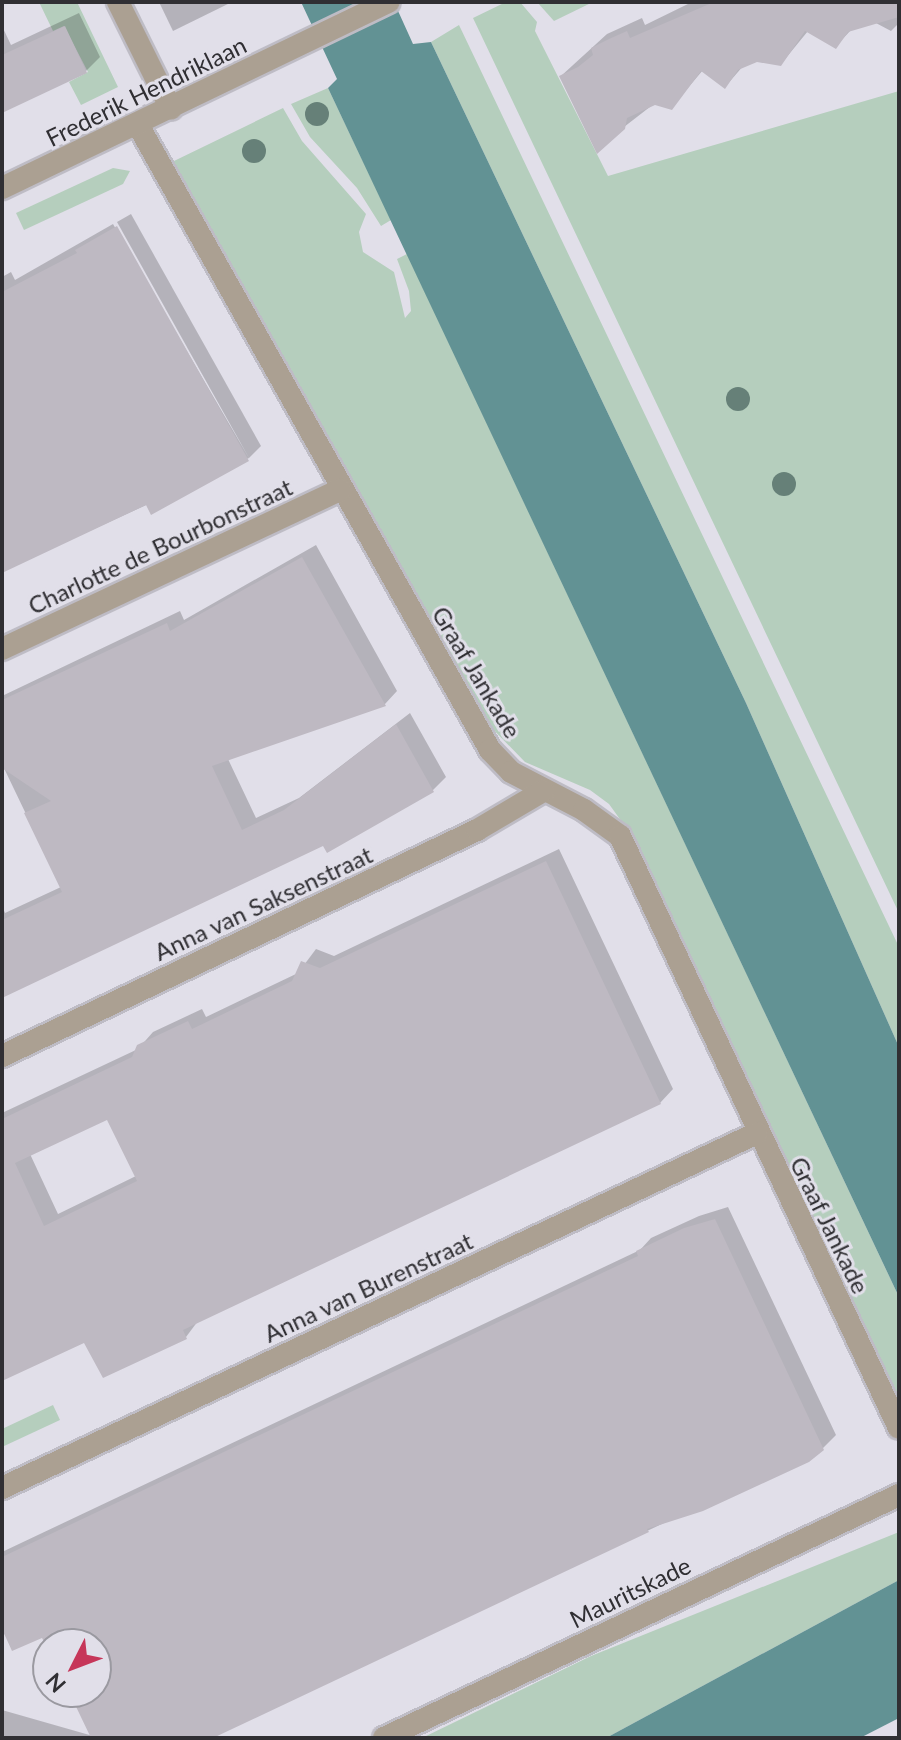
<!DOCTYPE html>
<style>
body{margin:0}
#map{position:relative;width:901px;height:1740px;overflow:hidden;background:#e1dfe9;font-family:Lato,sans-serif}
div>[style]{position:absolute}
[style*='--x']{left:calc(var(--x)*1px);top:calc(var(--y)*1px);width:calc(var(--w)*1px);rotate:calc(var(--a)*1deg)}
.green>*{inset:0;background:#b5cebd}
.water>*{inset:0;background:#629294}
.shadow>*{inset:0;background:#0003}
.building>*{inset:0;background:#beb9c2}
.roads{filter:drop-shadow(2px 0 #bebcc5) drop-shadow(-2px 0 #bebcc5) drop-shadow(0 2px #bebcc5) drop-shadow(0 -2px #bebcc5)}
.minor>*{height:22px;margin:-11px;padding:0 11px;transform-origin:11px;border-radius:11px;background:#aba092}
.trees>*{width:24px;height:24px;margin:-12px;border-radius:50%;background:#668078}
span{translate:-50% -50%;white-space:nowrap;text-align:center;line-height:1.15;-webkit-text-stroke:6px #e1dfe9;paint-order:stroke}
.street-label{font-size:24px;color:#302f33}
.frame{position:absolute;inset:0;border:4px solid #302f33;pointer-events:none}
.north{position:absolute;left:32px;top:1628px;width:80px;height:80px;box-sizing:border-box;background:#e1dfe9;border:2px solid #9a99a0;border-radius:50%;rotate:228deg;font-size:22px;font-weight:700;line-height:32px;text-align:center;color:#302f33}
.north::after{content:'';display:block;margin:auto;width:28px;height:36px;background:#c63659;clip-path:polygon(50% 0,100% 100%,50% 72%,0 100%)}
</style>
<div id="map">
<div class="green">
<i style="clip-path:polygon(39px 2px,77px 2px,118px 87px,81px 105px,69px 82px,88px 72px,64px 26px,53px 31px)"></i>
<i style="clip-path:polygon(506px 2px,520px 2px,537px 22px,535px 31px,608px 176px,899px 91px,899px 913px,473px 18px)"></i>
<i style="clip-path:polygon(537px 2px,593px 2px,554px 21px)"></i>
<i style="clip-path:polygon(459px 25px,899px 947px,899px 1047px,746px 703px,431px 42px)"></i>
<i style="clip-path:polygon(328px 88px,391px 220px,381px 226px,357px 188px,310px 137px,291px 104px)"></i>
<i style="clip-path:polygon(283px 108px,302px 141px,366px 214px,359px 232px,363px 252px,394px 272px,405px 318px,411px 311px,409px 291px,397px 259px,407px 254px,899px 1297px,899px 1399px,632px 836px,609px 804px,590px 790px,525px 762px,483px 719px,174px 166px,174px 161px)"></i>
<i style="clip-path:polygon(113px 168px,130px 171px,123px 184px,24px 230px,16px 213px)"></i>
<i style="clip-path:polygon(53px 1405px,60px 1420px,2px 1447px,2px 1429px)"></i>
<i style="clip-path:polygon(899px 1532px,899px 1580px,606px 1738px,422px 1738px,591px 1656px)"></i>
</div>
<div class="water">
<i style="clip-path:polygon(301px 2px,394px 2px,413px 44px,431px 42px,746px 703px,899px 1047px,899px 1297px,328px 88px,337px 79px)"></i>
<i style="clip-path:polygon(899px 1580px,899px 1718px,860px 1738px,606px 1738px)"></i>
</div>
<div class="shadow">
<i style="clip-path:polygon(159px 2px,232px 2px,173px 31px)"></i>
<i style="clip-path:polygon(692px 2px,899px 2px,899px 23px,891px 31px,874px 22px,852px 29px,836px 46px,808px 31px,781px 64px,757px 60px,744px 65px,725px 87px,703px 70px,671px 108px,655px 103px,624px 127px,561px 76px,607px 34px,642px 18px,645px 25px)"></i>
<i style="clip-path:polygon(79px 13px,100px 57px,86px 71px,2px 111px,2px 26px,11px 45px)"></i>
<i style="clip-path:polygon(131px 214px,261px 446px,249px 458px,117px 222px)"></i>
<i style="clip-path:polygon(113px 224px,249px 458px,2px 571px,2px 277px,11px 272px,15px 280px)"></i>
<i style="clip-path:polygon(316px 545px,397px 691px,385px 704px,228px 759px,256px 818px,299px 798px,410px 713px,446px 777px,433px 790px,2px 995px,2px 906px,5px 913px,61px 887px,2px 764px,2px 696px,180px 611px,184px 620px)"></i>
<i style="clip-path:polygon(evenodd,559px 849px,673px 1089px,660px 1103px,198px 1321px,186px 1337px,85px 1340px,2px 1379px,2px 1113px,138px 1049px,153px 1032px,202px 1009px,206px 1017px,298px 973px,316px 949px,334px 956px,559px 849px,108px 1117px,136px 1176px,58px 1214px,30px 1154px,108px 1117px)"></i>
<i style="clip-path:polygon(728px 1207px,836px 1435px,823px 1448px,208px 1738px,2px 1738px,2px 1710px,93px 1736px,71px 1692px,96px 1692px,96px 1644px,48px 1645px,43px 1635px,13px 1648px,2px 1630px,2px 1552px,640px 1250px,651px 1238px,699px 1216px)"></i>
</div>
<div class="building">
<i style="clip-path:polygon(714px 2px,899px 2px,899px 17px,848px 32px,836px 49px,805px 31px,781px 66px,757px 62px,738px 70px,725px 89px,701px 71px,672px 110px,655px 105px,627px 118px,625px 129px,597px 154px,559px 76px,578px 67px,593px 55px,591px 48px,609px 39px,627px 31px,630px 38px)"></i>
<i style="clip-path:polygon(65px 26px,87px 73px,2px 113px,2px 55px)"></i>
<i style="clip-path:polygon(117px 226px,249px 461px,151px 515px,146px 505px,2px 573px,2px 292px,77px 253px,75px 250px)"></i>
<i style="clip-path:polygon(302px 557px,386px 706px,212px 766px,242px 830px,284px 810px,396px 724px,434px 792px,327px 853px,323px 846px,2px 998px,2px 920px,62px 892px,24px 813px,51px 801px,2px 768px,2px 700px,167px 623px,170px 631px)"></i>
<i style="clip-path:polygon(evenodd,546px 861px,661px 1104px,183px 1330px,187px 1339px,103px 1378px,84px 1343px,2px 1381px,2px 1119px,132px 1057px,137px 1045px,188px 1021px,192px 1029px,292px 981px,301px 961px,320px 968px,546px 861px,107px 1120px,137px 1181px,44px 1226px,15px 1163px,107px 1120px)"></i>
<i style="clip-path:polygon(715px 1219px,824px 1450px,809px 1462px,703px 1511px,647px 1529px,649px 1532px,213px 1738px,91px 1738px,69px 1692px,96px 1692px,96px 1644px,48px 1644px,48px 1649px,42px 1638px,12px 1651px,2px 1629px,2px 1557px,638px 1256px,636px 1251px,684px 1228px)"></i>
</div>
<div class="roads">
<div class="minor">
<i style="--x:118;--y:2;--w:119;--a:63.6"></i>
<i style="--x:138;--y:125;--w:717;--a:60.61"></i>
<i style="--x:490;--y:750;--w:30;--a:46"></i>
<i style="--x:511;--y:772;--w:82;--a:27.5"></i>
<i style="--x:584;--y:810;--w:44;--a:35.8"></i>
<i style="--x:620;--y:836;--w:654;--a:64.77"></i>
<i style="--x:2;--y:188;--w:429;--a:-25.7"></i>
<i style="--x:2;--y:649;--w:374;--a:-25.2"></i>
<i style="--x:2;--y:1056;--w:526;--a:-25.44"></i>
<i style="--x:477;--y:830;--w:77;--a:-30.6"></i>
<i style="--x:2;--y:1488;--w:834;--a:-25.18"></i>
<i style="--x:384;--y:1738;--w:569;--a:-25.26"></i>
</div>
</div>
<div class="trees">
<i style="left:317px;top:114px"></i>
<i style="left:254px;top:151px"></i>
<i style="left:738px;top:399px"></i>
<i style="left:784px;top:484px"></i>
</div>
<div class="street-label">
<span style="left:146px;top:91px;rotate:-26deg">Frederik Hendriklaan</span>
<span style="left:160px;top:546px;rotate:-25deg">Charlotte de Bourbonstraat</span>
<span style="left:477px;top:672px;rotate:59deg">Graaf Jankade</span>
<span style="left:263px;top:903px;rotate:-25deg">Anna van Saksenstraat</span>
<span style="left:830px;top:1225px;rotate:64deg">Graaf Jankade</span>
<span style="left:368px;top:1287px;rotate:-25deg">Anna van Burenstraat</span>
<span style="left:630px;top:1592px;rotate:-26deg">Mauritskade</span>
</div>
<div class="frame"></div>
<div class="north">N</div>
</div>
